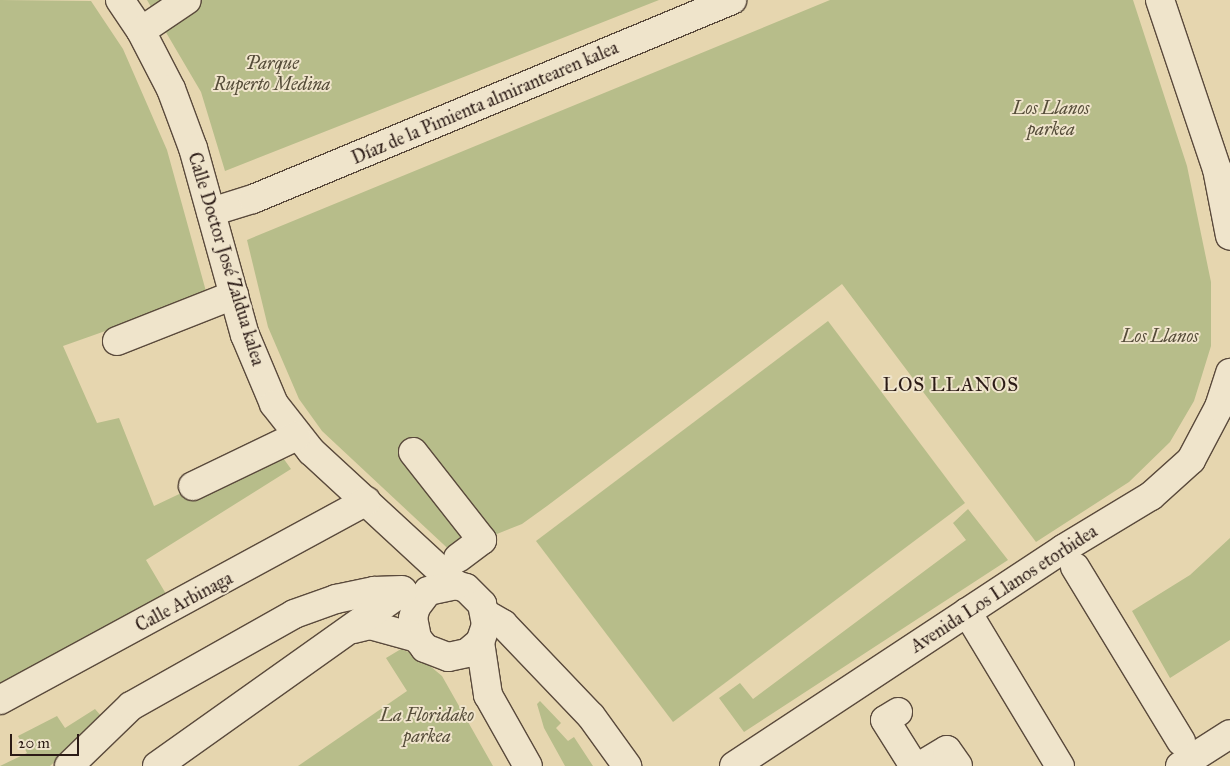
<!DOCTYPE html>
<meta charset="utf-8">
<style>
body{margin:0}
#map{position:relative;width:1230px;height:766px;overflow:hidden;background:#e6d6af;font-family:"IM FELL Great Primer",serif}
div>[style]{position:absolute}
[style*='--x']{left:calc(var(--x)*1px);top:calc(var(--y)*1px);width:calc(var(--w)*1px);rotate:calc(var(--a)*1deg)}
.green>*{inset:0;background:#b7bd8a}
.roads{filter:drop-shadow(1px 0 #5a4a3c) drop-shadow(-1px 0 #5a4a3c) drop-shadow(0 1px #5a4a3c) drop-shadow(0 -1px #5a4a3c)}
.minor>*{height:28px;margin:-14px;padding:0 14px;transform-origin:14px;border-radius:14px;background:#efe4cb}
span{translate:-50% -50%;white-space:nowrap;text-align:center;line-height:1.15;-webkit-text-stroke:4px #efe4cb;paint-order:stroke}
.park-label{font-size:18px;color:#554c39;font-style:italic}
.street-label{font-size:18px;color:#2b1b16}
.neighbourhood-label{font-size:19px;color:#2b1b16;letter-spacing:1px}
.scale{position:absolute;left:10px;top:734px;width:69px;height:22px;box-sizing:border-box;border:2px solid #2b1b16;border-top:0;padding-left:6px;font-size:15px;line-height:18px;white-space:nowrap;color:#2b1b16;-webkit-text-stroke:4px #efe4cb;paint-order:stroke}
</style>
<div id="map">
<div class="green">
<i style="clip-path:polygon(0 0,91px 1px,123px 49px,167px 150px,207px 295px,63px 346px,97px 423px,119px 418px,154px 506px,276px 448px,291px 469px,146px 560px,169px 599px,0 687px)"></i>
<i style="clip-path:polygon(147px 0,659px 0,225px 171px,201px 92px)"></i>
<i style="clip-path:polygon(830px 0,1133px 0,1187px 166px,1211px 282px,1211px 346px,1194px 401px,1170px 442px,1129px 482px,1036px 542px,842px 284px,547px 506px,522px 524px,482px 540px,458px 558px,322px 431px,299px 399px,268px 327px,247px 240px)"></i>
<i style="clip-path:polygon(828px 321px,965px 503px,673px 722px,536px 541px)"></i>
<i style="clip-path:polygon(968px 509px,1008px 560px,744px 732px,719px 698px,740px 683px,753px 699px,966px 540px,953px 523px)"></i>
<i style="clip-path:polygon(1230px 538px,1230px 640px,1170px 678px,1132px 611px,1190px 575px)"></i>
<i style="clip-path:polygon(401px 649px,418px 656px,442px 676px,493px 766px,298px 766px,407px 691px,386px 658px)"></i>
<i style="clip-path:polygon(540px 701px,561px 723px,556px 728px,568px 741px,574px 737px,593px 766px,565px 766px,544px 728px,537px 704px)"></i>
<i style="clip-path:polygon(95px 709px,103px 718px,50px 766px,0 766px,27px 753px,18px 736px,57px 716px,65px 728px)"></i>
</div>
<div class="roads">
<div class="minor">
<i style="--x:120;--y:0;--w:37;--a:56"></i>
<i style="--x:141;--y:31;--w:65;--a:62.7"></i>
<i style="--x:171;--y:89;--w:63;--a:69.6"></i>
<i style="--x:193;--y:148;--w:194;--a:74.5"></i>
<i style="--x:245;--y:335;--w:75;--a:67.2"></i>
<i style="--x:274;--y:404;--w:60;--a:51.8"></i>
<i style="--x:311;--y:451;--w:197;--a:42.7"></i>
<i style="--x:456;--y:585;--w:10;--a:17"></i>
<i style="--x:466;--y:588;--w:23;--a:45"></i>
<i style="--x:482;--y:604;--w:21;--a:79"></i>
<i style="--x:486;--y:625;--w:18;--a:109"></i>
<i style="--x:480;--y:642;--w:17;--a:140"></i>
<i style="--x:467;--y:653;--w:19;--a:168"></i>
<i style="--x:448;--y:657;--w:25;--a:-159"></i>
<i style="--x:425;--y:648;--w:13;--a:-129"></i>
<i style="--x:417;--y:638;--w:20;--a:-101"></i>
<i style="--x:413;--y:618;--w:11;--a:-75"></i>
<i style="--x:416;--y:607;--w:20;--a:-53"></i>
<i style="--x:428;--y:591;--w:29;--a:-12"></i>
<i style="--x:1160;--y:0;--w:178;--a:71.4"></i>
<i style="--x:1217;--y:169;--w:68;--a:79"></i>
<i style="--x:141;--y:31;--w:55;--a:-34"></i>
<i style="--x:211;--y:212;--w:44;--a:-17.2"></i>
<i style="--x:253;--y:199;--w:519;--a:-22.56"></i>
<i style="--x:117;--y:341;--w:126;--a:-21.5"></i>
<i style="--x:413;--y:452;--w:112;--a:51.9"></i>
<i style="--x:482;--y:540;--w:30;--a:143"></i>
<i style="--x:193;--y:486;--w:115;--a:-25.7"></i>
<i style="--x:1075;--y:567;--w:204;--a:58.7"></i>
<i style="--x:967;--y:612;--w:180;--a:58.9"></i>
<i style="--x:486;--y:614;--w:20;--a:30"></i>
<i style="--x:503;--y:624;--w:127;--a:46.3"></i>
<i style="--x:591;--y:716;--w:62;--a:54.2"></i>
<i style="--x:353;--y:629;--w:17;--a:-13"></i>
<i style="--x:370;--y:625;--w:49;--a:15.5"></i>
<i style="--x:480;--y:642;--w:54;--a:81.4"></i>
<i style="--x:488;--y:695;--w:81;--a:60.6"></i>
<i style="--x:0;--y:700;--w:417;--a:-28.5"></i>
<i style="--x:898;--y:712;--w:15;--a:148"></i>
<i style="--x:885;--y:720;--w:54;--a:57.8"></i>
<i style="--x:69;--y:766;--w:86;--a:-44.1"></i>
<i style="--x:131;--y:706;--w:187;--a:-29.4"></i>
<i style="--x:294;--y:614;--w:45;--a:-19.7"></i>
<i style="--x:336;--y:599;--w:39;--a:-12"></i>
<i style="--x:374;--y:591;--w:28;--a:-2"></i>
<i style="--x:157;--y:766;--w:302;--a:-35.4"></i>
<i style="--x:734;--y:766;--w:394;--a:-33.4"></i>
<i style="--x:1063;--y:549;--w:103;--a:-31.1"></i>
<i style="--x:1151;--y:496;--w:54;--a:-42"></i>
<i style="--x:1191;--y:460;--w:60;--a:-62.2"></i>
<i style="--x:1219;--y:407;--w:36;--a:-72"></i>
<i style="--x:920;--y:766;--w:31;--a:-31"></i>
<i style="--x:947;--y:750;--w:19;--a:55"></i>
<i style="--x:1180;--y:766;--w:59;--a:-32.6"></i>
</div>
</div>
<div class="park-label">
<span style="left:272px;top:74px">Parque<br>Ruperto Medina</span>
<span style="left:1051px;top:119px">Los Llanos<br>parkea</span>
<span style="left:1160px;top:336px">Los Llanos</span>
<span style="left:427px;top:726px">La Floridako<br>parkea</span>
</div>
<div class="street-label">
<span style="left:485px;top:103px;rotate:-23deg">Díaz de la Pimienta almirantearen kalea</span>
<span style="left:226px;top:259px;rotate:73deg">Calle Doctor José Zaldua kalea</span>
<span style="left:1004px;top:589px;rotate:-33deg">Avenida Los Llanos etorbidea</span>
<span style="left:184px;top:602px;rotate:-28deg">Calle Arbinaga</span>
</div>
<div class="neighbourhood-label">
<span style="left:951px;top:385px">LOS LLANOS</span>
</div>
<div class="scale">20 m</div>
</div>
